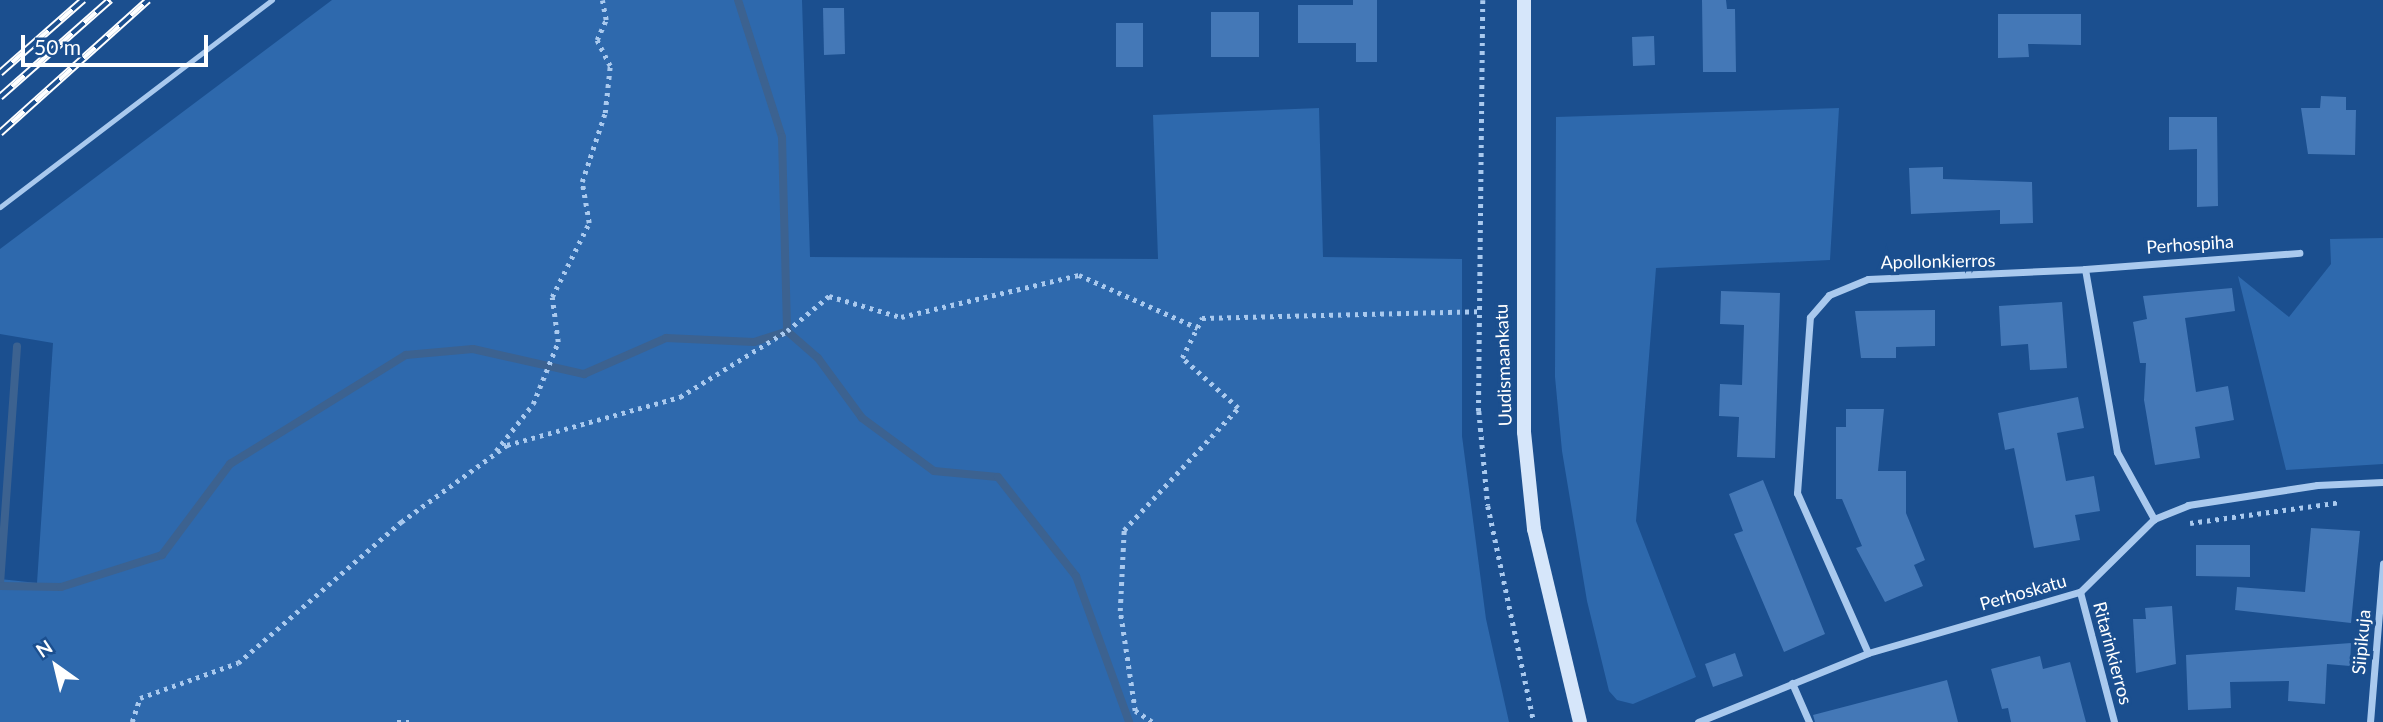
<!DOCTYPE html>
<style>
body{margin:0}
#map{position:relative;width:2383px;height:722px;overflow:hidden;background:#1b4f8f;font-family:Lato,sans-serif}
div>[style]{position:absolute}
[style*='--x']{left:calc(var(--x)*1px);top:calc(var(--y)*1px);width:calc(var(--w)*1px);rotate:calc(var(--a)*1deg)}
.green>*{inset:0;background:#2e69ad}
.stream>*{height:8px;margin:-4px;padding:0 4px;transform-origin:4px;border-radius:4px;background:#3c6290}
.building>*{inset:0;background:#4478b7}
.path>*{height:4.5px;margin-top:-2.25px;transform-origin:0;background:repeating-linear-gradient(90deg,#a9c9ee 0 3.5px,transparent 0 8.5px)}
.lane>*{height:5px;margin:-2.5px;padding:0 2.5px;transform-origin:2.5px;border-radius:2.5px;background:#a9c9ee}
.street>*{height:7px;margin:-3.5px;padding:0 3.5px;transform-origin:3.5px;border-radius:3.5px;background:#a9c9ee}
.secondary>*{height:14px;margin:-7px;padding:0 7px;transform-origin:7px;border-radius:7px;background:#d6e6fa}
.rail>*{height:8px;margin-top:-4px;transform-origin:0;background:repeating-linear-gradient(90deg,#1b4f8f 0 16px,#fff 0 32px);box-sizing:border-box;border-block:2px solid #fff}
span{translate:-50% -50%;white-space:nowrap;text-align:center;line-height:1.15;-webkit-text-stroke:7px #1b4f8f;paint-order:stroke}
.street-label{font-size:18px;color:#fff}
.north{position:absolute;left:21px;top:631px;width:70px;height:70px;-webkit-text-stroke:5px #1b4f8f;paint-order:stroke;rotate:326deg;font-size:19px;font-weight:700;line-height:28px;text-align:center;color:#fff}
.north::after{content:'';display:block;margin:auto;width:24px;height:32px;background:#fff;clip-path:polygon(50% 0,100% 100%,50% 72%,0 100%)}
.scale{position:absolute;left:21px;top:35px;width:187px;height:32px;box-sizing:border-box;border:4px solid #fff;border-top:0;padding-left:9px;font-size:21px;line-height:24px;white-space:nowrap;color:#fff;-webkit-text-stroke:5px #1b4f8f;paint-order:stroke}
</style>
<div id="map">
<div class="green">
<i style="clip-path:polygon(332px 0,802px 0,810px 257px,1158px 259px,1153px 115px,1319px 108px,1323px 257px,1462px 259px,1462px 436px,1486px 619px,1509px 722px,0 722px,0 579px,37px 583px,53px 343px,0 334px,0 249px)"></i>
<i style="clip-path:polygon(1839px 108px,1830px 260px,1656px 268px,1636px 521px,1696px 677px,1633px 704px,1617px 700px,1609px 691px,1587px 601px,1562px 451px,1555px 377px,1556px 117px)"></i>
<i style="clip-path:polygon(2383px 238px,2383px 464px,2286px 470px,2238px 276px,2289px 317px,2331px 264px,2330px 239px)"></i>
</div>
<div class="stream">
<i style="--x:738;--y:0;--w:144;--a:72.2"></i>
<i style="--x:782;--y:137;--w:194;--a:88.5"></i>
<i style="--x:787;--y:331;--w:41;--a:41.1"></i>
<i style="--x:818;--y:358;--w:74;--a:53.7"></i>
<i style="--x:862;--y:418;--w:89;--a:36.4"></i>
<i style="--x:934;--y:471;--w:64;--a:5.4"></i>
<i style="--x:998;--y:477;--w:126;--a:51.8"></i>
<i style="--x:1076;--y:576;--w:155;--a:70"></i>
<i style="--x:0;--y:584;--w:238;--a:-85.9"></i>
<i style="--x:0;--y:586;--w:61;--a:0.9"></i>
<i style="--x:61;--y:587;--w:106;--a:-17.6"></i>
<i style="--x:162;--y:555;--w:114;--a:-53.2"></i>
<i style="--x:230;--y:464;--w:207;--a:-31.8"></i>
<i style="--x:406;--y:355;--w:67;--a:-5.1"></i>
<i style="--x:473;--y:349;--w:114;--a:12.7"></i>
<i style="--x:584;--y:374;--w:90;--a:-23.7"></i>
<i style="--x:666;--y:338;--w:88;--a:2.6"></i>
<i style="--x:754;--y:342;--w:35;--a:-18"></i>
</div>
<div class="building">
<i style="clip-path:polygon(1353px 0,1377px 0,1377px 62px,1356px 62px,1356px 43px,1298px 43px,1298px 5px,1353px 5px)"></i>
<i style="clip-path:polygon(1702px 0,1726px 0,1727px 9px,1735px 9px,1736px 72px,1703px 72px)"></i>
<i style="clip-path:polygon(823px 8px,844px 8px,845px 54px,824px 55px)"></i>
<i style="clip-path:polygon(1211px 12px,1259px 12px,1259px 57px,1211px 57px)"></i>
<i style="clip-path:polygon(1998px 14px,2081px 14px,2081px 45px,2028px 44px,2029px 57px,1998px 58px)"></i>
<i style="clip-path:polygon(1116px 23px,1143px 23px,1143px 67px,1116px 67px)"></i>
<i style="clip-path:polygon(1654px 36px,1655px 65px,1633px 66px,1632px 37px)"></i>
<i style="clip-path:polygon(2321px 96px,2346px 97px,2346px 110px,2356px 110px,2355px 155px,2308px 154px,2301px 108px,2320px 108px)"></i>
<i style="clip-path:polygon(2169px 117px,2217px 117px,2218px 206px,2197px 207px,2197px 149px,2169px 150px)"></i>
<i style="clip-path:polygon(1943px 167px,1943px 179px,2032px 182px,2033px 223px,2000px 224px,2000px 210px,1911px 214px,1909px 168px)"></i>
<i style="clip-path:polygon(2232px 288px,2235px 311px,2185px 318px,2196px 392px,2228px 386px,2234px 420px,2195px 427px,2200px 458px,2155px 465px,2144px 400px,2146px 363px,2140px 363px,2133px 322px,2147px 319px,2143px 296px)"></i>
<i style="clip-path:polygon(1721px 291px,1780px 293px,1775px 458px,1737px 457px,1739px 417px,1719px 416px,1720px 384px,1742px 385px,1744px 325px,1720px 324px)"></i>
<i style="clip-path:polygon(2062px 302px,2067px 368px,2030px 370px,2028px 344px,2001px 346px,1999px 306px)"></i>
<i style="clip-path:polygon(1935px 310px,1935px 346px,1896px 347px,1896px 358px,1861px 358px,1855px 311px)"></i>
<i style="clip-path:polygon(2078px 397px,2084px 428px,2057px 433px,2066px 481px,2094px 476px,2100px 511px,2075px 515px,2080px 540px,2034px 548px,2014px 448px,2005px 450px,1998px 413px)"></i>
<i style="clip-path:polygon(1846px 409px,1884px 409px,1878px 471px,1906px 471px,1906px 513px,1925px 560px,1914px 565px,1923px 586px,1885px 602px,1856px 548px,1862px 546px,1842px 499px,1836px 499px,1836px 427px,1846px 427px)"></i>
<i style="clip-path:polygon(1763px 480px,1825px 634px,1784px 652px,1734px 534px,1743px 531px,1729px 494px)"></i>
<i style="clip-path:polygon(2311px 528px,2360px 531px,2351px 623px,2235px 610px,2237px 587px,2305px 592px)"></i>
<i style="clip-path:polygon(2196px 545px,2250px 545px,2250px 577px,2196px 576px)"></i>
<i style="clip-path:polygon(2172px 606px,2176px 664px,2136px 673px,2133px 619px,2146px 619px,2145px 608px)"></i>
<i style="clip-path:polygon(2351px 643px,2350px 666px,2327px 664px,2325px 704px,2288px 701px,2289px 681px,2230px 682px,2231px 708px,2188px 710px,2186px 655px)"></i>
<i style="clip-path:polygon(1735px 653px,1743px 676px,1713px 687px,1705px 664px)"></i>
<i style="clip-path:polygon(2040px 656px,2043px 669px,2070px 662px,2086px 722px,2011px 722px,2008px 708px,2002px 709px,1991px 669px)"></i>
<i style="clip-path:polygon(1947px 680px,1958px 722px,1815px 722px,1813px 715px)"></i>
</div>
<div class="path">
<i style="--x:1483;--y:0;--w:411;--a:90.6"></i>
<i style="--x:1479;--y:411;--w:95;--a:84.6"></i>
<i style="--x:1488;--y:506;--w:221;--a:78"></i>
<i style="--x:496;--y:451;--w:60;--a:-51.8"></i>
<i style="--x:533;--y:404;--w:67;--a:-68"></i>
<i style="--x:558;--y:342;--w:45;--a:-97.6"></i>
<i style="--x:552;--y:297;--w:83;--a:-63.4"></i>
<i style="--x:589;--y:223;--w:42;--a:-99.7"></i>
<i style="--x:582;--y:182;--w:73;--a:-71.6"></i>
<i style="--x:605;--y:113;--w:47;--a:-83.9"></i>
<i style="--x:610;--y:66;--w:29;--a:-117"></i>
<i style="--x:597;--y:40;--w:22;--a:-66"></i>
<i style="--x:606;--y:20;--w:20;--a:-101"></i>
<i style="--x:2190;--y:523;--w:152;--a:-7.9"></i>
<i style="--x:132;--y:722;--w:25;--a:-72"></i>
<i style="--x:140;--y:698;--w:104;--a:-19.7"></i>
<i style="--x:238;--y:663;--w:216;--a:-40.9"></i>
<i style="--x:401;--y:522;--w:131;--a:-36"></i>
<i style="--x:507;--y:445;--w:180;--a:-15.5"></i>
<i style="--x:680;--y:397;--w:126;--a:-31.7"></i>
<i style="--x:787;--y:331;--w:55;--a:-39.8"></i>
<i style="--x:829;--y:296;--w:75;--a:16.3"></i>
<i style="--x:901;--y:317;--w:183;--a:-13.3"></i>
<i style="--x:1079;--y:275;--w:130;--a:24"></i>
<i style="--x:397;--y:722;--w:13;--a:0"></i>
<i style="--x:1152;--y:722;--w:20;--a:-147"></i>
<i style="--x:1135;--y:711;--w:101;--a:-98.5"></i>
<i style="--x:1120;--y:611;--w:81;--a:-87.2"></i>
<i style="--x:1124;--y:530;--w:167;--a:-46.9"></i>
<i style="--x:1238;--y:408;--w:75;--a:-138.2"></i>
<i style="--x:1182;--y:358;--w:45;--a:-63.4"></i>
<i style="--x:1202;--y:318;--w:277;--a:-1.4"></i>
</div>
<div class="lane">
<i style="--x:0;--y:207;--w:342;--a:-37.3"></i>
</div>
<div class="street">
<i style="--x:2085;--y:269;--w:215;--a:-4.3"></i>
<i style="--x:2080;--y:592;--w:134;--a:75.3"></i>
<i style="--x:1868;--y:653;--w:175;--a:-113.9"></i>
<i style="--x:1797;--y:493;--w:176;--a:-85.8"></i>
<i style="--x:1810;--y:317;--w:29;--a:-49"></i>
<i style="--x:1829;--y:295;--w:42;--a:-22.3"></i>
<i style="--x:1868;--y:279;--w:217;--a:-2.6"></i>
<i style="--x:2085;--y:269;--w:186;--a:80.1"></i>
<i style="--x:2117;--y:452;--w:77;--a:61.1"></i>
<i style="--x:1792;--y:683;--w:43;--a:66.4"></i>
<i style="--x:1698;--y:722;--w:183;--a:-22.1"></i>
<i style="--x:1868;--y:653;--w:221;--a:-16.1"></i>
<i style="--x:2080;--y:592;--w:104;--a:-44.6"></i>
<i style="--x:2154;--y:519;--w:37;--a:-22"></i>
<i style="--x:2188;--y:505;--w:131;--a:-8.8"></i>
<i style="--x:2317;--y:485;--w:66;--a:-2.6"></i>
<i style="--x:2370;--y:722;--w:159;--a:-85.3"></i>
</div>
<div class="secondary">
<i style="--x:1524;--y:0;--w:432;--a:90"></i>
<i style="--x:1524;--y:432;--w:98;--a:84.1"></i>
<i style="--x:1534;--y:529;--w:198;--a:76.6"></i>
</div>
<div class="rail">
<i style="--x:0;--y:73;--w:111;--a:-41.3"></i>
<i style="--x:0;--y:97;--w:147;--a:-41.4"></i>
<i style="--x:0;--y:133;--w:199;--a:-41.9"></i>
</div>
<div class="street-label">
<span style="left:2190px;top:244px;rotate:-4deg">Perhospiha</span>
<span style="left:1938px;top:261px;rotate:-1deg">Apollonkierros</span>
<span style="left:1503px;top:365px;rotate:-92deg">Uudismaankatu</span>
<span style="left:2023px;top:592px;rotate:-16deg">Perhoskatu</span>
<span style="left:2361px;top:642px;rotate:-85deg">Siipikuja</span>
<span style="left:2113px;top:653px;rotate:75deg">Ritarinkierros</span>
</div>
<div class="north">N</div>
<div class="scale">50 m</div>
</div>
